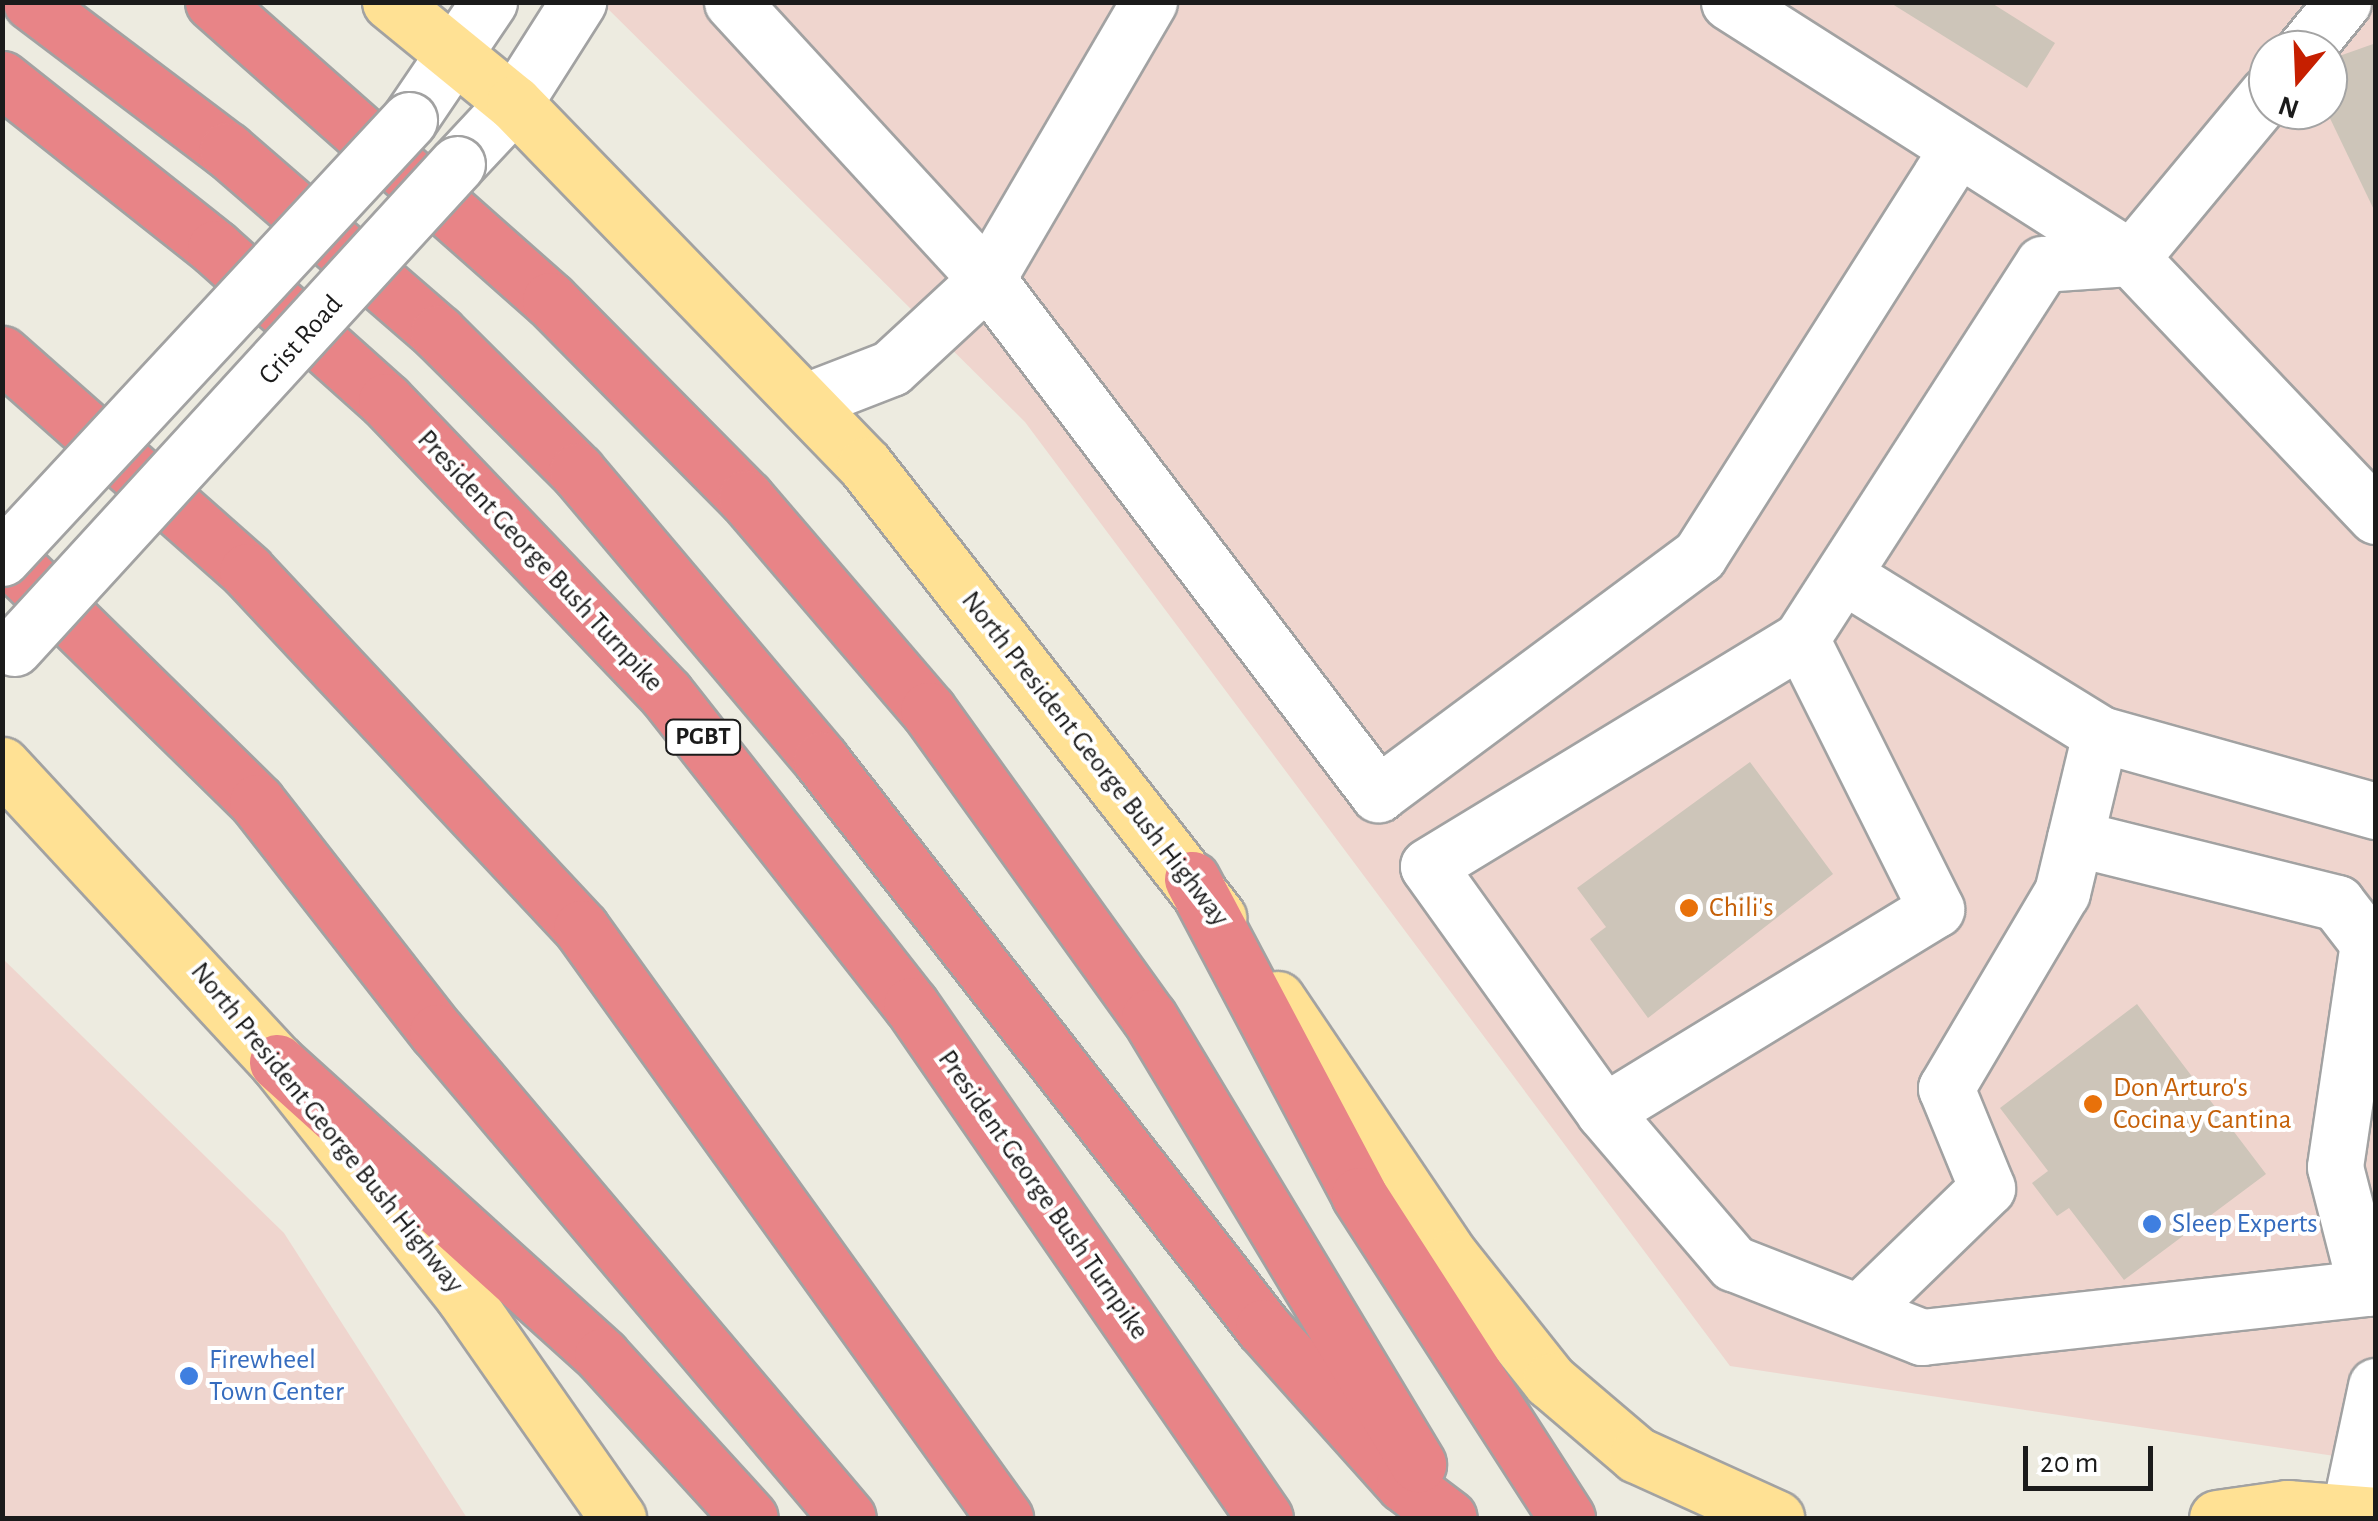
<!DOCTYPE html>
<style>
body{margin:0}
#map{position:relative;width:2378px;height:1521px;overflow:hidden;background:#edebe0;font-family:"Alegreya Sans",sans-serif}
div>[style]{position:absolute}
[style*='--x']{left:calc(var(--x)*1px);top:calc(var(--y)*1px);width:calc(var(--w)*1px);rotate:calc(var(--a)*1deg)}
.commercial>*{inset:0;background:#efd5ce}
.building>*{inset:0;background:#cdc5b9}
.roads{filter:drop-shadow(2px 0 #a2a2a2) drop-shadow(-2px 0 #a2a2a2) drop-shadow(0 2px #a2a2a2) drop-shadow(0 -2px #a2a2a2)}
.minor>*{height:55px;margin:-27.5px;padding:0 27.5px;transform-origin:27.5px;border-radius:27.5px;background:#fff}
.major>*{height:55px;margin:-27.5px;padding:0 27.5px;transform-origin:27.5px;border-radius:27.5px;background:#ffe194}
.highway>*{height:55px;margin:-27.5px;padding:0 27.5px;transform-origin:27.5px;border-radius:27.5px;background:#e88487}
.bridges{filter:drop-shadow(2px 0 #a2a2a2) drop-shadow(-2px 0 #a2a2a2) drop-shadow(0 2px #a2a2a2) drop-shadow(0 -2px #a2a2a2)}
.minor-bridge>*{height:55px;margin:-27.5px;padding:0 27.5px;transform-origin:27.5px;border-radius:27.5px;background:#fff}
.dots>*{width:28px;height:28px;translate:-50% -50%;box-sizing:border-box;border:5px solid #fff;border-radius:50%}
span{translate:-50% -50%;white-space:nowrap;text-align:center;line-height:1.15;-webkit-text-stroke:8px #fff;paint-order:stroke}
.shield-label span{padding:2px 8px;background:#fff;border:2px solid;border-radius:8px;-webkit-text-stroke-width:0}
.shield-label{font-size:25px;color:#1b1b1b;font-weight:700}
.street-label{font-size:28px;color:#1b1b1b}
.food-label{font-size:28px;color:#c56008}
.left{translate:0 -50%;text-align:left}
.shop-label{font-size:28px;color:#366cbe}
.frame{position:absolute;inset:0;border:5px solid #1b1b1b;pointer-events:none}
.north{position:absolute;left:2248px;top:30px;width:100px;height:100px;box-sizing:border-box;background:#fff;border:2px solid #a4a4a4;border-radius:50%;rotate:199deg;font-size:28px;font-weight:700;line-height:40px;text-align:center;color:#1b1b1b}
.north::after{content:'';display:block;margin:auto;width:35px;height:45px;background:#c61f00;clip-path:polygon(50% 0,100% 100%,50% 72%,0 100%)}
.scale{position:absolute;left:2023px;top:1446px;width:130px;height:45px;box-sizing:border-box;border:5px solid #1b1b1b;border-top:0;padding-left:12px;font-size:30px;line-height:35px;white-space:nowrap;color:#1b1b1b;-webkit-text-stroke:8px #fff;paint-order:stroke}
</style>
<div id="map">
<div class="commercial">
<i style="clip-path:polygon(evenodd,602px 3px,2375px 3px,2375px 1462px,1730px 1366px,1025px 422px,602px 3px,2268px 50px,2328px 50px,2328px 110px,2268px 110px,2268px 50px)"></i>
<i style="clip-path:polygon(3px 959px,284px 1233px,467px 1518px,3px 1518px)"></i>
</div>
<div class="building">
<i style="clip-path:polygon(1889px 2px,1990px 2px,2055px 43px,2027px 88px)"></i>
<i style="clip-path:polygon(2376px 43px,2376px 214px,2326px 110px,2328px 60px)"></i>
<i style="clip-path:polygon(1750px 762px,1833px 874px,1648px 1018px,1590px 939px,1606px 927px,1577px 888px)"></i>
<i style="clip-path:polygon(2137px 1004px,2266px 1174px,2124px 1280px,2069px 1208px,2057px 1216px,2032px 1183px,2048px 1171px,2000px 1108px)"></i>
</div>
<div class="roads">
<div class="minor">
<i style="--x:732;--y:2;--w:377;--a:47.4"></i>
<i style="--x:987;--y:279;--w:647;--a:52.79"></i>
<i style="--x:1378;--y:794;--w:400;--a:-36.6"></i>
<i style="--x:1699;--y:556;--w:483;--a:-57.6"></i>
<i style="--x:1729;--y:2;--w:477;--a:32.5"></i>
<i style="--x:2304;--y:50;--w:62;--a:-50.9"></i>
<i style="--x:2268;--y:93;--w:214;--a:129.7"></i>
<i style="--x:2131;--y:258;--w:356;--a:46.5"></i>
<i style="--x:409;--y:120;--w:143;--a:-55.9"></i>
<i style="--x:457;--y:164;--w:83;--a:-46.9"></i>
<i style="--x:514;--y:103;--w:120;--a:-57.6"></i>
<i style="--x:806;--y:401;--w:91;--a:-21.2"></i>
<i style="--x:891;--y:368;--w:131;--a:-42.8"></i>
<i style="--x:987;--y:279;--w:321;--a:-59.7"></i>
<i style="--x:1843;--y:575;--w:302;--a:31.7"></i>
<i style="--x:2100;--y:734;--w:163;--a:103.5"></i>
<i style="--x:2062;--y:892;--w:228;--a:120.6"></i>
<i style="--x:1946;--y:1088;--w:108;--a:67.7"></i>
<i style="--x:1987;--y:1188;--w:178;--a:135.9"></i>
<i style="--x:1801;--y:639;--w:302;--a:63.4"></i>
<i style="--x:1936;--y:909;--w:389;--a:148.6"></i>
<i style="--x:1604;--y:1112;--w:302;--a:-125.6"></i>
<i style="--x:1428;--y:866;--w:437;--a:-31.3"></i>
<i style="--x:1801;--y:639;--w:446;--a:-57.2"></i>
<i style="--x:2043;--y:264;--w:88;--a:-3.9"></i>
<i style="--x:2100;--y:734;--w:287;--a:15.6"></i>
<i style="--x:2075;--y:838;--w:270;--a:13.9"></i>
<i style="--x:2337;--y:903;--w:51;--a:52.2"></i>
<i style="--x:2368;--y:943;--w:226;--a:98.4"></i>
<i style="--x:2335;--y:1167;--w:125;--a:75.6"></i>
<i style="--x:1604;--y:1112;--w:199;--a:49.5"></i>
<i style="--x:1733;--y:1263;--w:203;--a:21.4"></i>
<i style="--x:1922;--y:1337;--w:457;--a:-6.3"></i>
<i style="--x:2349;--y:1513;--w:130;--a:-78"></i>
</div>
<div class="major">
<i style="--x:390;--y:2;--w:160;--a:39.2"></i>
<i style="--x:514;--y:103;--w:504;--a:45.88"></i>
<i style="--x:865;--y:465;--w:574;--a:52.01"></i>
<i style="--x:2;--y:765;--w:405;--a:47.2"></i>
<i style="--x:277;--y:1062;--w:299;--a:51.5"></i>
<i style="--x:463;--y:1296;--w:271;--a:55.1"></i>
<i style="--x:1277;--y:999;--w:313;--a:56"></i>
<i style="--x:1452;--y:1258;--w:157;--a:51.5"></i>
<i style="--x:1550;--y:1381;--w:114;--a:40.4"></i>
<i style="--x:1637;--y:1455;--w:153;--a:24.4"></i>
<i style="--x:2217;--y:1518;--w:71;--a:-8.1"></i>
<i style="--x:2287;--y:1508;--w:89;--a:4.5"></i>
</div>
<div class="highway">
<i style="--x:31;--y:2;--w:246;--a:37.1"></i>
<i style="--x:227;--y:150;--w:279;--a:40.9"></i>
<i style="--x:438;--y:333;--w:196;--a:44.8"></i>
<i style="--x:577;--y:471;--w:378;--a:49.8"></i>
<i style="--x:821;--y:760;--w:719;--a:52.06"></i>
<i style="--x:1263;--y:1327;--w:211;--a:48.1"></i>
<i style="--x:1404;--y:1484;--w:56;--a:37.1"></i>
<i style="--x:213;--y:2;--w:450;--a:41.5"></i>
<i style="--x:550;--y:300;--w:279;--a:45.3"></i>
<i style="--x:746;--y:498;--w:279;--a:49.4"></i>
<i style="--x:928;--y:710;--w:378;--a:54.3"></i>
<i style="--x:1149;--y:1017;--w:522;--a:58.96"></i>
<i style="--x:2;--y:79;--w:272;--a:38.4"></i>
<i style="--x:215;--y:248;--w:229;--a:41.8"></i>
<i style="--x:386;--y:401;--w:405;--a:46.3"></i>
<i style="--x:666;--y:694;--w:396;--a:51.8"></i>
<i style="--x:911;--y:1005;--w:623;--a:55.39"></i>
<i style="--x:2;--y:354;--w:327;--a:41.5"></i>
<i style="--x:247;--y:571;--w:489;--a:46.9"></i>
<i style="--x:581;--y:928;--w:727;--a:54.3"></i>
<i style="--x:2;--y:552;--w:357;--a:44.4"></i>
<i style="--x:257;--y:802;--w:292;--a:52"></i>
<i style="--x:437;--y:1032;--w:636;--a:49.78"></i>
<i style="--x:1192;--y:879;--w:357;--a:62.1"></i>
<i style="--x:1359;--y:1195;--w:384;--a:57.2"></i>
<i style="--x:277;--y:1062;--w:438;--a:42.1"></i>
<i style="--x:602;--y:1356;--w:219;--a:47.6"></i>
</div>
</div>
<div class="bridges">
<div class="minor-bridge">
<i style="--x:2;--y:558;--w:598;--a:-47.1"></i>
<i style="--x:14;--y:648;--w:656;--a:-47.53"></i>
</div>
</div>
<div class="dots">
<i style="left:1689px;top:908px;background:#e8710a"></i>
<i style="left:2093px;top:1104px;background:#e8710a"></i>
<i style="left:2152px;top:1224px;background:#3f7fe0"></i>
<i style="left:189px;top:1376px;background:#3f7fe0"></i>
</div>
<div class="shield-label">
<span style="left:703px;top:737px">PGBT</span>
</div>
<div class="street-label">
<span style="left:301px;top:340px;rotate:-48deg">Crist Road</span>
<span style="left:540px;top:561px;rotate:47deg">President George Bush Turnpike</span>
<span style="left:1095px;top:759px;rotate:52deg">North President George Bush Highway</span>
<span style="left:327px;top:1128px;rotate:51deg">North President George Bush Highway</span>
<span style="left:1043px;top:1195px;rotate:55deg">President George Bush Turnpike</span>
</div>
<div class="food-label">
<span class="left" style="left:1709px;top:908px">Chili's</span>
<span class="left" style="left:2113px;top:1104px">Don Arturo's<br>Cocina y Cantina</span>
</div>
<div class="shop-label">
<span class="left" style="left:2172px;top:1224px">Sleep Experts</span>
<span class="left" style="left:209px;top:1376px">Firewheel<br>Town Center</span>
</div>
<div class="frame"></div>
<div class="north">N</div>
<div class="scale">20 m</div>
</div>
